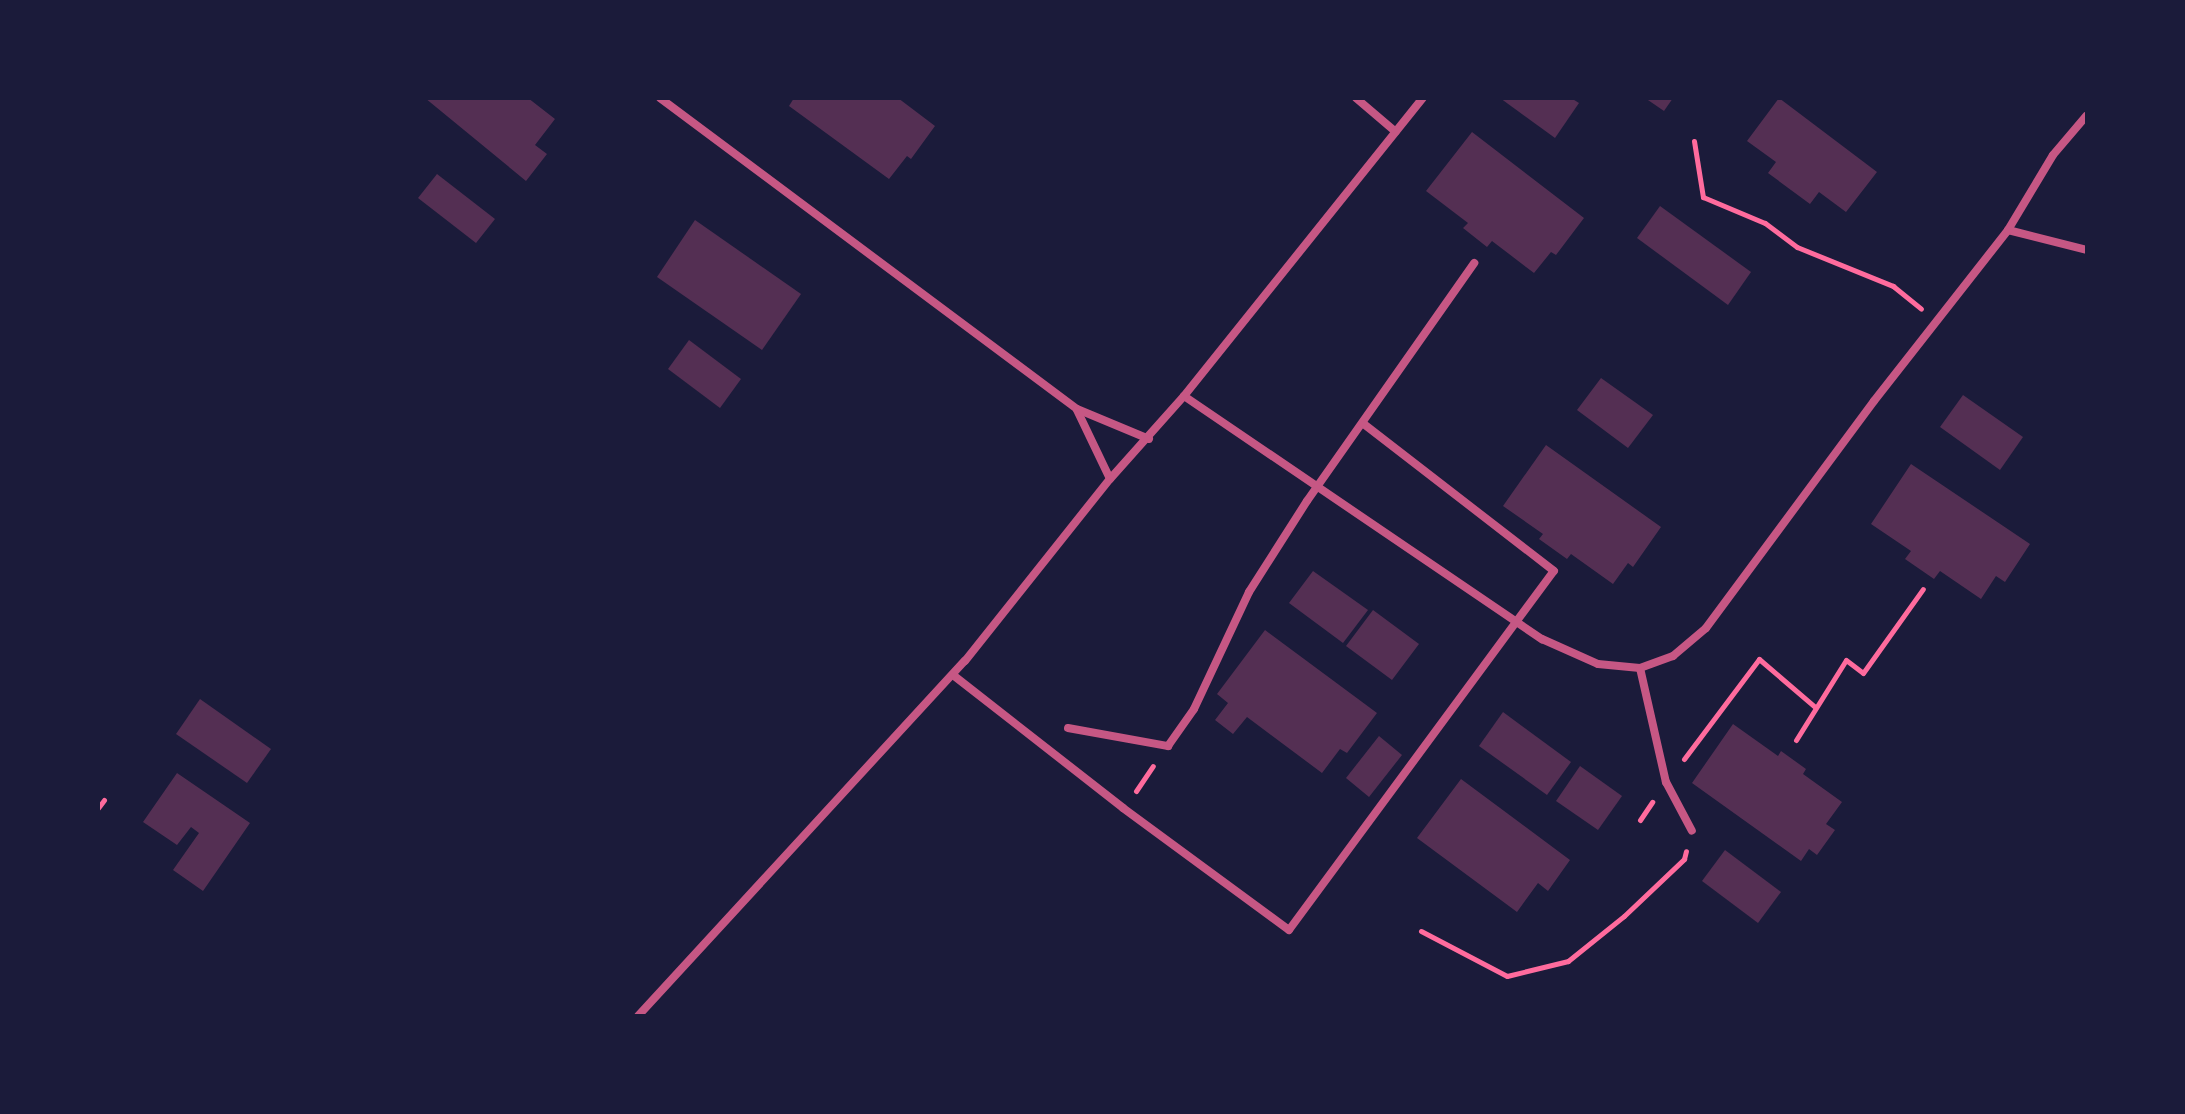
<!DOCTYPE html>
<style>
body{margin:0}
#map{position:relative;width:2185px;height:1114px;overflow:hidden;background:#1b1b3a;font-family:"Crimson Pro",serif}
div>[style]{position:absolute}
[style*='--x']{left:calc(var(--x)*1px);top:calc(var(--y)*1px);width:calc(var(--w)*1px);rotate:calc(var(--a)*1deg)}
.building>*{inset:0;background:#542f53}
.path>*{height:5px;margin:-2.5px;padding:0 2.5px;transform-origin:2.5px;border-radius:2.5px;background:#ff6b9d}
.minor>*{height:8px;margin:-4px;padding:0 4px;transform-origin:4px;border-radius:4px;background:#c65784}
span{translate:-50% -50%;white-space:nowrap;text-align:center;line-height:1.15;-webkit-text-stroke:7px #1b1b3a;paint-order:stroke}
.frame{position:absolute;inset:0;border:100px solid #1b1b3a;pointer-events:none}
</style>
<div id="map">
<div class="building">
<i style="clip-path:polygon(425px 98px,528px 98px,555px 119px,535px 145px,547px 154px,526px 181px)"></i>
<i style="clip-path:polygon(794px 98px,898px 98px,935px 126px,911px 159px,907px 156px,889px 179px,789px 106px)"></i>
<i style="clip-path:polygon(1500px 98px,1571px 98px,1579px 103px,1555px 138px)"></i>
<i style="clip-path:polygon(1645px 98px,1673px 98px,1664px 111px)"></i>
<i style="clip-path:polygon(1779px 98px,1877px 172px,1846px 212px,1819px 192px,1810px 204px,1768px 173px,1776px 162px,1747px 141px)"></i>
<i style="clip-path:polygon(1472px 132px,1584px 218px,1556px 255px,1551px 252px,1534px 273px,1492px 241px,1487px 247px,1463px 228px,1468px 223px,1426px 191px)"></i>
<i style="clip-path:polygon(437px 174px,495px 219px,476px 243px,418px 198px)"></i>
<i style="clip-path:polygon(1660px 206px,1751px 272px,1728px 305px,1637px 238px)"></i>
<i style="clip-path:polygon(695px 220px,801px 294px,762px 350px,657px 277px)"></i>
<i style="clip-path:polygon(689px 340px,741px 379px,720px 408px,668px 369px)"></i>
<i style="clip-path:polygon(1601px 378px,1653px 415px,1628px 448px,1577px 410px)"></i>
<i style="clip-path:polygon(1963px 395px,2023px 437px,2000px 470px,1940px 427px)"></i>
<i style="clip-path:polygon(1546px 445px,1661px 527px,1633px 567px,1628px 563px,1613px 584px,1571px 554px,1567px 559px,1539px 539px,1543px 534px,1503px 506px)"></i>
<i style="clip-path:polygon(1911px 464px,2030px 544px,2005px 582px,1996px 576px,1981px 599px,1940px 571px,1934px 579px,1905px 559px,1911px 551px,1871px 524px)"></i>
<i style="clip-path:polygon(1313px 571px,1368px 610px,1343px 643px,1289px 603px)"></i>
<i style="clip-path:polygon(1373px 610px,1419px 644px,1392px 680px,1346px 646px)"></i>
<i style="clip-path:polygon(1265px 630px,1377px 713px,1347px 753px,1340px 749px,1322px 773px,1247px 717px,1233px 734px,1215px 720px,1228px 703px,1217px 694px)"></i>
<i style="clip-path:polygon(200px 699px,271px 749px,247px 783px,176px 734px)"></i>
<i style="clip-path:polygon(1503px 712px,1571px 762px,1547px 795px,1479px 746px)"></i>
<i style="clip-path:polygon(1733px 724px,1778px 756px,1781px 751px,1806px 769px,1803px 774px,1842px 802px,1826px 824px,1835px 830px,1817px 855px,1809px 849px,1801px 861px,1692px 783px)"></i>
<i style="clip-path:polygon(1379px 736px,1402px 755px,1369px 797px,1346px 778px)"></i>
<i style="clip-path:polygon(1580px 766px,1622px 796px,1598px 830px,1556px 801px)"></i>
<i style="clip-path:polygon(177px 773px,250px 823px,203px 891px,173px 870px,199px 833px,191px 827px,177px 845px,143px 822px)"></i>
<i style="clip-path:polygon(1461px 779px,1570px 860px,1548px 891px,1538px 883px,1517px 912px,1417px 838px)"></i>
<i style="clip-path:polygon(1725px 850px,1781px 892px,1758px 923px,1702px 881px)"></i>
</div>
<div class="path">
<i style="--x:1694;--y:141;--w:57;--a:80.9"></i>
<i style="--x:1703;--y:197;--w:67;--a:22.8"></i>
<i style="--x:1765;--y:223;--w:40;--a:37"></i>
<i style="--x:1797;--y:247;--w:104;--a:22.1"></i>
<i style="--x:1893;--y:286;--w:36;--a:39"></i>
<i style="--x:1796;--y:740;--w:94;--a:-58"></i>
<i style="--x:1846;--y:660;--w:21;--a:37"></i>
<i style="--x:1863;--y:673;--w:103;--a:-54.5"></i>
<i style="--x:1684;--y:759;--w:125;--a:-53.1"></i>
<i style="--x:1759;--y:659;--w:74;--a:40.6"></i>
<i style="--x:1136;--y:791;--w:30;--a:-56"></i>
<i style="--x:98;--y:808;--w:10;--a:-53"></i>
<i style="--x:1640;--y:820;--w:22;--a:-56"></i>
<i style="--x:1421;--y:931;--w:97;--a:27.6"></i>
<i style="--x:1507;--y:976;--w:63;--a:-13.8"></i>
<i style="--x:1568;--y:961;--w:72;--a:-38.8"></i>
<i style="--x:1624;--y:916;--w:83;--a:-43.5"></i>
<i style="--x:1684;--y:859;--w:8;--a:-76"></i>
</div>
<div class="minor">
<i style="--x:660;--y:98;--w:520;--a:36.72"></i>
<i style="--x:1077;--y:409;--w:78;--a:22.6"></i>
<i style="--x:1356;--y:98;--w:52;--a:40.4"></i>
<i style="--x:2008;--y:230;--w:81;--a:14.2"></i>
<i style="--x:1184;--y:396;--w:433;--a:34.2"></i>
<i style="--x:1542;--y:639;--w:61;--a:24.1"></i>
<i style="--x:1598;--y:664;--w:42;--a:5.4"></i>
<i style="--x:1640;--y:668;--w:35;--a:-20"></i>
<i style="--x:1673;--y:656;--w:43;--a:-40.3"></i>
<i style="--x:1706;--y:628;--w:282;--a:-53.5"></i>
<i style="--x:1874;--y:401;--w:217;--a:-51.9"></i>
<i style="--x:2008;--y:230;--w:87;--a:-59"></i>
<i style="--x:2053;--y:155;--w:52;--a:-49.6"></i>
<i style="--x:1077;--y:410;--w:76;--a:64.4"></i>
<i style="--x:1640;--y:668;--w:117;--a:77.2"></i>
<i style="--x:1666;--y:782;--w:55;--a:62"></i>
<i style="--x:953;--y:675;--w:216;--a:38"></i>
<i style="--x:1123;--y:808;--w:206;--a:36.3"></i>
<i style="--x:1289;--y:930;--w:446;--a:-53.6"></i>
<i style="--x:1554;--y:571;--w:240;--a:-142.3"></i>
<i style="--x:1068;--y:728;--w:102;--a:10.2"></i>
<i style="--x:1168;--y:746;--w:45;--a:-54.9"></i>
<i style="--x:1194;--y:709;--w:129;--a:-64.8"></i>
<i style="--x:1249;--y:592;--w:108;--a:-57.5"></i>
<i style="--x:1307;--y:501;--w:291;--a:-54.9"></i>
<i style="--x:638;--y:1016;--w:483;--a:-47.4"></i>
<i style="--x:965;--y:661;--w:233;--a:-51.5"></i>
<i style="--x:1110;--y:479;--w:111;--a:-48.3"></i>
<i style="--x:1184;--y:396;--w:382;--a:-51.3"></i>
</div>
<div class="frame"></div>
</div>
